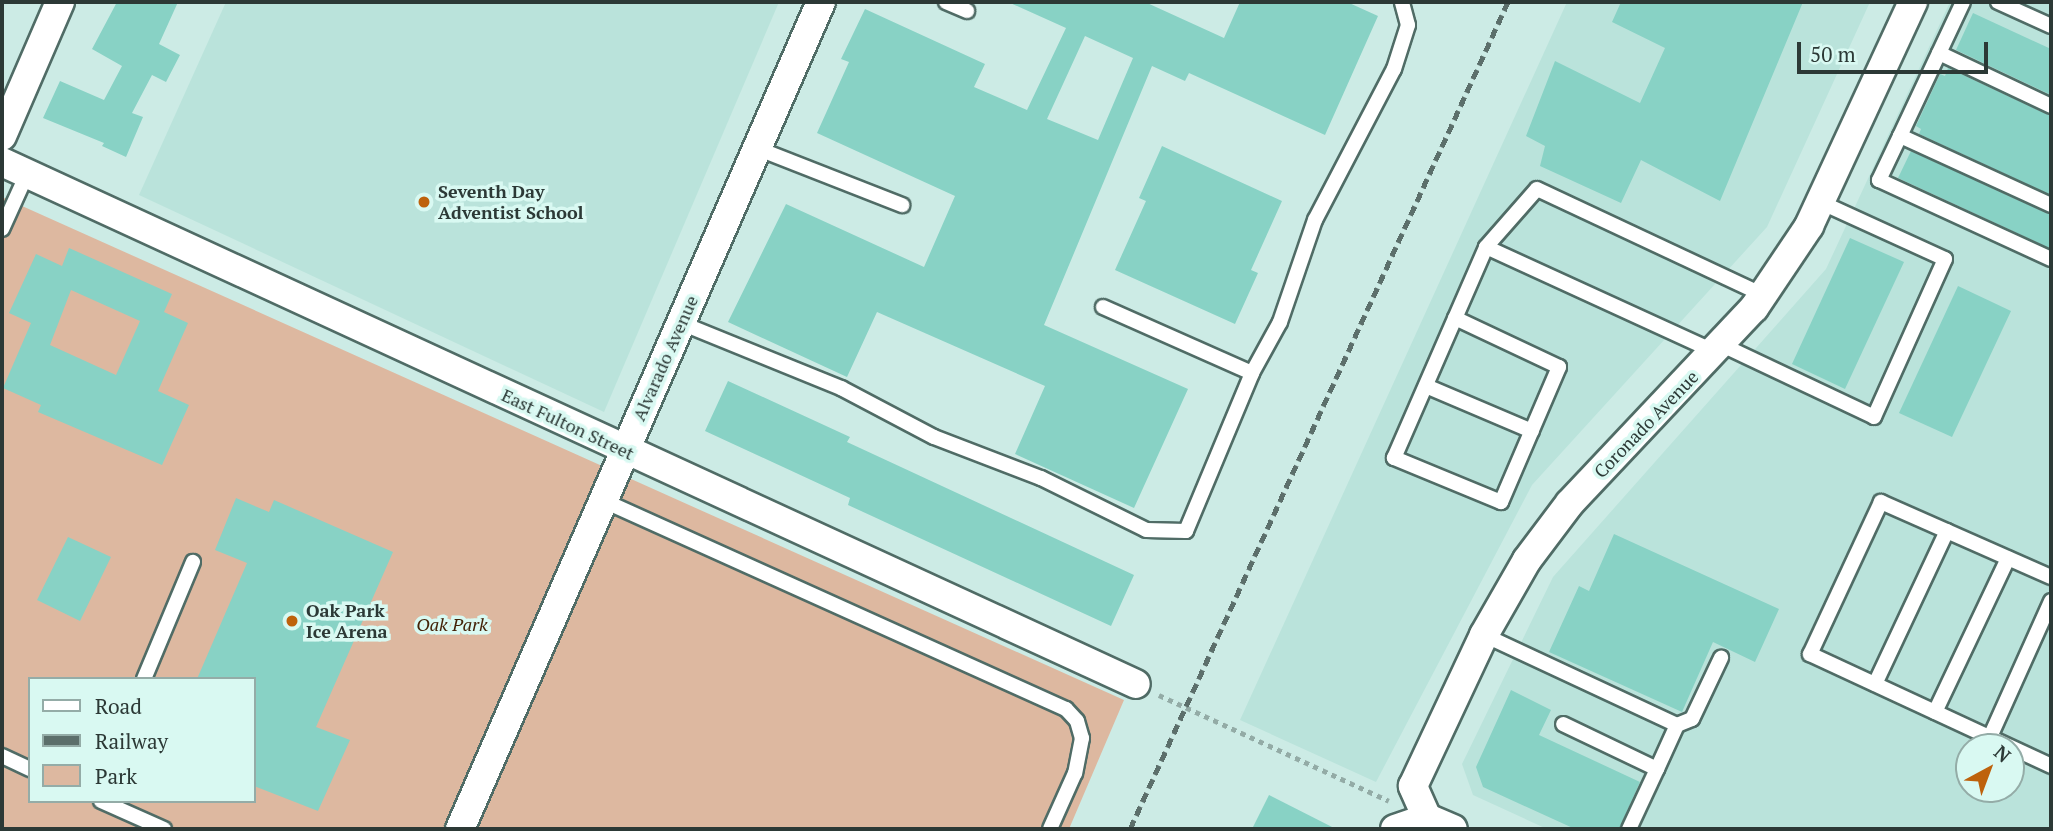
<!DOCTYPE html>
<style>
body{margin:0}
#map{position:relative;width:2053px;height:831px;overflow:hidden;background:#ccebe5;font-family:"PT Serif",serif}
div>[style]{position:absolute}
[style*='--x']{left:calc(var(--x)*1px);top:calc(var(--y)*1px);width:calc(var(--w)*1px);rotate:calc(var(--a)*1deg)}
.built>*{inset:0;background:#bae3db}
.green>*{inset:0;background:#ddb8a0}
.building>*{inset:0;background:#88d2c5}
.path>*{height:4.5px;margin-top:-2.25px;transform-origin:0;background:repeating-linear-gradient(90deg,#93aba6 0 5px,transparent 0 10px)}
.roads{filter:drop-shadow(2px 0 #506c66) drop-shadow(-2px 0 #506c66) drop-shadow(0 2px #506c66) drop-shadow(0 -2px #506c66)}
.service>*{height:14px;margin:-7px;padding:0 7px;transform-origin:7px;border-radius:7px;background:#fff}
.minor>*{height:28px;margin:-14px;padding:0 14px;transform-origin:14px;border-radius:14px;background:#fff}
.rail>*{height:5px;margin-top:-2.5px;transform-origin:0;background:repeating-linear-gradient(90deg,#5c6f6b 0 10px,transparent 0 15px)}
.dots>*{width:19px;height:19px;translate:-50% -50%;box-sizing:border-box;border:4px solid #d9f9f2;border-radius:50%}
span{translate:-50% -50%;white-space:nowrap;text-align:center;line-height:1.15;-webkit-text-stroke:7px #d9f9f2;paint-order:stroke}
.poi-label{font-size:18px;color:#2c3936;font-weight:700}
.left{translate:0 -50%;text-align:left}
.street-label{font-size:18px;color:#2c3936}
.park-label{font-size:18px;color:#432207;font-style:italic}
.frame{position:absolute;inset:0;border:4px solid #2c3936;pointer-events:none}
.legend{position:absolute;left:28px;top:677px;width:228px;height:126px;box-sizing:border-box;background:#d9f9f2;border:2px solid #94aca7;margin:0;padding:9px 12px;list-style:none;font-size:21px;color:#2c3936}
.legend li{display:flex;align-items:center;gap:14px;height:35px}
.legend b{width:35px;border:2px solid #94aca7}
.north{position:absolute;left:1955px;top:733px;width:70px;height:70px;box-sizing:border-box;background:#d9f9f2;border:2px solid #94aca7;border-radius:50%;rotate:41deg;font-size:19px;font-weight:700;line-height:28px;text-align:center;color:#2c3936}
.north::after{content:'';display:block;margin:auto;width:24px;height:32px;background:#be620c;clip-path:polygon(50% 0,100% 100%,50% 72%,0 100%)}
.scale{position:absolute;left:1797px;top:42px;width:191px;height:32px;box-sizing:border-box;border:4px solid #2c3936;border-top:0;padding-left:9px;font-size:21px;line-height:24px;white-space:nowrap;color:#2c3936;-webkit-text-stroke:5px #d9f9f2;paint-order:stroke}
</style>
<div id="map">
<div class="built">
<i style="clip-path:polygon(226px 2px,779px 2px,604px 412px,139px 195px)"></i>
<i style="clip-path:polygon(1567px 2px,1870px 2px,1767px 227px,1532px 485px,1376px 782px,1240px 720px)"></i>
<i style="clip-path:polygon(evenodd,1950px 2px,2051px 2px,2051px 829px,1547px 829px,1473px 795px,1462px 764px,1553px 577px,1826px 269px,1950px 2px,1969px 747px,2011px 747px,2011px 789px,1969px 789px,1969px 747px)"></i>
</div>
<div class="green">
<i style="clip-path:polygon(evenodd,2px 197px,1124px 700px,1069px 829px,2px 829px,2px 197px,30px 679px,254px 679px,254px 801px,30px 801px,30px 679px)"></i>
</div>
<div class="building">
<i style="clip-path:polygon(117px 2px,178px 2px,159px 44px,180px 55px,166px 82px,152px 75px,132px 113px,143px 117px,126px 157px,102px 146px,104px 143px,43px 118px,60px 81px,104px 100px,122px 66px,92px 49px)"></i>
<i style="clip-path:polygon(evenodd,1008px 2px,1145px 2px,1224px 38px,1240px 2px,1347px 2px,1378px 16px,1325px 135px,1189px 73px,1185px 81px,1152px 66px,1044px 325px,1188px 389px,1134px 508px,1015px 454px,1045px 386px,877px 312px,847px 377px,728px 322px,786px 204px,924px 267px,955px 196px,817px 133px,849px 62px,841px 59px,865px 9px,985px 64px,974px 87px,1027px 110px,1066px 28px,1008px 2px,1085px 36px,1133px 58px,1098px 140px,1047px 119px,1085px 36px)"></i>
<i style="clip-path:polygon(1621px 2px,1803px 2px,1720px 201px,1641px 160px,1621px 203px,1540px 166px,1545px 146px,1526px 136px,1555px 61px,1640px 103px,1665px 48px,1612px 22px)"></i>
<i style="clip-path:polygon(1973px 13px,2051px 49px,2051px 95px,1956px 50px)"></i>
<i style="clip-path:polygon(1948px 68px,2051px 116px,2051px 195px,1919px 134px,1921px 129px,1916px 126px,1940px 74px,1945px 76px)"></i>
<i style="clip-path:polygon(1162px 146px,1282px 201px,1251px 270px,1258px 273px,1235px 324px,1115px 270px,1146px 201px,1139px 198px)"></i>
<i style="clip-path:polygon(1911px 151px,2051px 215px,2051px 249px,1898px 178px)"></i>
<i style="clip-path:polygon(1850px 238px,1904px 262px,1845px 389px,1792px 364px)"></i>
<i style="clip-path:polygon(evenodd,69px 248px,172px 294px,164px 312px,188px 323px,158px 391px,189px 405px,162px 465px,38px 412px,41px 405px,3px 388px,31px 323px,9px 313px,36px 254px,62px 266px,69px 248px,71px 290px,140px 321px,116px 375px,50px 345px,71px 290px)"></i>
<i style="clip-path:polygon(1958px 286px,2011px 311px,1952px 437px,1899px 413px)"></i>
<i style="clip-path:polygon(728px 381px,850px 437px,847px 442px,1134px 575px,1111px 626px,848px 505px,850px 498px,705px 431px)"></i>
<i style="clip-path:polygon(236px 498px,269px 512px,274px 500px,393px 552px,316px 727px,350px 740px,318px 811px,254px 786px,254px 679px,197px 679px,247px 563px,215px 550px)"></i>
<i style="clip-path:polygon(1614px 534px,1779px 609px,1755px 662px,1713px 642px,1682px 712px,1549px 652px,1579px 586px,1589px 591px)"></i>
<i style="clip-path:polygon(68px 537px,111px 557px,80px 621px,37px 600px)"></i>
<i style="clip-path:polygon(1511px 690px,1551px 710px,1539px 735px,1640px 782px,1619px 829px,1575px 829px,1483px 787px,1476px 767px)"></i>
<i style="clip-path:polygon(1269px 795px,1336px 829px,1252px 829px)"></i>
</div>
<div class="path">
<i style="--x:1159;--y:695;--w:253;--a:24.7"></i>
</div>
<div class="roads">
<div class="service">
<i style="--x:946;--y:2;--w:23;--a:23"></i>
<i style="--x:1998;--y:2;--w:58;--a:24.4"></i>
<i style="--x:1939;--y:53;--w:124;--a:25.3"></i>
<i style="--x:1900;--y:136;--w:148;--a:-64.8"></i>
<i style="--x:759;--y:149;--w:154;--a:21.4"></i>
<i style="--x:2051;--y:205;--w:166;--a:-155.4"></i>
<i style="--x:1900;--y:136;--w:49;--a:115.5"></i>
<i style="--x:1879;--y:180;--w:189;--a:24.7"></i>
<i style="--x:2;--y:229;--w:60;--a:-65.6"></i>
<i style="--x:1486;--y:247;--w:252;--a:24.6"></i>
<i style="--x:1103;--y:307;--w:163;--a:23.9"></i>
<i style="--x:1455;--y:318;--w:115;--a:25.2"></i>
<i style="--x:1559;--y:367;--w:147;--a:113.2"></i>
<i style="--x:1501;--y:502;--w:116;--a:-157.6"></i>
<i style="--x:1394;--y:458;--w:230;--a:-66.4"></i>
<i style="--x:1486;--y:247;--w:77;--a:-48.7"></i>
<i style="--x:1537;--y:189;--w:250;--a:25.1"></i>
<i style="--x:681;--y:323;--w:173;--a:22.1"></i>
<i style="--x:841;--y:388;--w:105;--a:27.8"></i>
<i style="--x:934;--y:437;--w:115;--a:21"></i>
<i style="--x:1041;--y:478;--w:117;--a:26.3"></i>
<i style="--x:1146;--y:530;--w:40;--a:1.4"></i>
<i style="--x:1186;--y:531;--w:171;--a:-67.3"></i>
<i style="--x:1252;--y:373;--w:58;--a:-61.2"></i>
<i style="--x:1280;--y:322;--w:108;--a:-71.1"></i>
<i style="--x:1315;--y:220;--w:170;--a:-62.4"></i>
<i style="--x:1394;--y:69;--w:46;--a:-72.3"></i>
<i style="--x:1408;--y:25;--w:24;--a:-105"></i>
<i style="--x:1722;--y:345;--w:168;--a:25.3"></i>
<i style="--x:1874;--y:417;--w:173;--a:-65.8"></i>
<i style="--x:1945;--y:259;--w:137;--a:-155.5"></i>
<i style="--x:1426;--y:386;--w:115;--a:23"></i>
<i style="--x:602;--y:500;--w:509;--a:24.25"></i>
<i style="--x:1066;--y:709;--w:16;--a:47"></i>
<i style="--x:1077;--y:721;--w:18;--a:74"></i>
<i style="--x:1082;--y:738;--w:36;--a:101"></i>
<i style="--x:1075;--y:773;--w:61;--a:114.1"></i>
<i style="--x:2051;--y:577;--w:186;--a:-156.2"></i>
<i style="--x:1881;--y:502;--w:168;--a:115"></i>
<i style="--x:1810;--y:654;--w:266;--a:24.9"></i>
<i style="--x:1484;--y:635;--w:213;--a:25"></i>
<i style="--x:1677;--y:725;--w:48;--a:114.4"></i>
<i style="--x:1657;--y:769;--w:104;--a:-154.4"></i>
<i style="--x:144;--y:679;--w:127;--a:-67.3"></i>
<i style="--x:1875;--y:684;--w:169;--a:-64.8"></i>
<i style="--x:1935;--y:712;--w:170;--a:-64.6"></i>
<i style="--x:1677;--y:725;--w:16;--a:-22"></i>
<i style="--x:1692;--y:719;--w:68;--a:-64.6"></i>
<i style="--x:1990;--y:737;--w:149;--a:-65.8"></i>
<i style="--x:2;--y:756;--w:31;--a:25"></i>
<i style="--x:101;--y:801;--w:69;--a:24"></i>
<i style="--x:1629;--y:829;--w:66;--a:-65"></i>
</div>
<div class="minor">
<i style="--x:2;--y:136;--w:146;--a:-66.6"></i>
<i style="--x:2;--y:162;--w:1248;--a:24.72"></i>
<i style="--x:1427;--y:818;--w:35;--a:-114"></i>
<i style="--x:1413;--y:786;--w:167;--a:-64.8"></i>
<i style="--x:1484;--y:635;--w:86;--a:-60.2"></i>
<i style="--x:1527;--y:560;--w:71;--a:-53"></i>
<i style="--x:1570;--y:503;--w:268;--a:-46.7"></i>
<i style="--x:1754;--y:308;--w:99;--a:-56.1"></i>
<i style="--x:1809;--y:226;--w:247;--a:-65.1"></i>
<i style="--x:1427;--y:818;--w:28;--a:23"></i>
<i style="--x:460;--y:829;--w:902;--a:-66.42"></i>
<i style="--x:1395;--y:829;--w:34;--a:-19"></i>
</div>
</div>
<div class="rail">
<i style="--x:1130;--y:829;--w:909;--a:-65.44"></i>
</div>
<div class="dots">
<i style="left:424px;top:202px;background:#be620c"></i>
<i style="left:292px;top:621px;background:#be620c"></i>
</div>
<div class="poi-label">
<span class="left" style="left:438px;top:202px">Seventh Day<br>Adventist School</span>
<span class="left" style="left:306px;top:621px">Oak Park<br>Ice Arena</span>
</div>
<div class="street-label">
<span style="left:665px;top:358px;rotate:-66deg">Alvarado Avenue</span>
<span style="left:568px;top:424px;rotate:25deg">East Fulton Street</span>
<span style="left:1646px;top:424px;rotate:-46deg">Coronado Avenue</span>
</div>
<div class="park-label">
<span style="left:452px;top:624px">Oak Park</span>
</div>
<div class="frame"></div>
<ul class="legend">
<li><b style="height:9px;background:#fff"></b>Road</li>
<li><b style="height:9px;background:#5c6f6b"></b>Railway</li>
<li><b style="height:19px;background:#ddb8a0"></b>Park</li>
</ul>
<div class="north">N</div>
<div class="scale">50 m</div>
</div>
